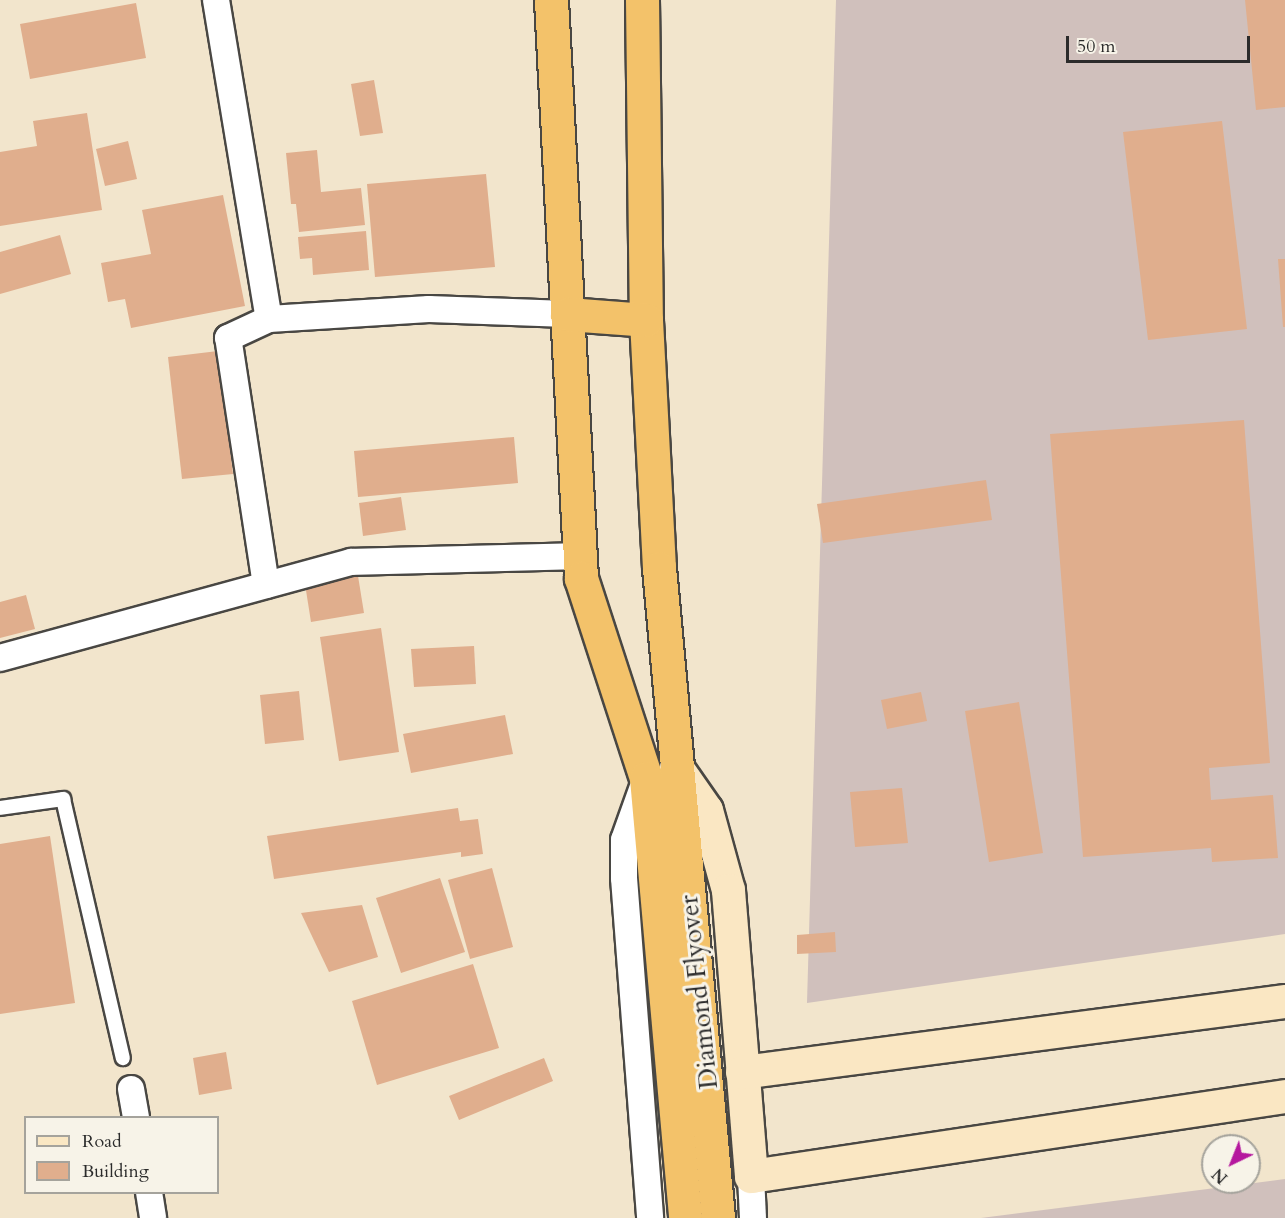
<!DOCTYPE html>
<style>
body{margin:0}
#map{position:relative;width:1285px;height:1218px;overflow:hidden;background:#f2e5cc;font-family:Cardo,serif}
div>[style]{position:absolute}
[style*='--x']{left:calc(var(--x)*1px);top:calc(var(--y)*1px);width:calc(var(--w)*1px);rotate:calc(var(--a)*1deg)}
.industrial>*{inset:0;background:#d0c0bc}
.building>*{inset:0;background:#e0ae8d}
.roads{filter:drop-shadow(2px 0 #494743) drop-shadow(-2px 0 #494743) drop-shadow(0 2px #494743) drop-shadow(0 -2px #494743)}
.lane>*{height:14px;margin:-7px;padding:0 7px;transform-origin:7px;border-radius:7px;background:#fff}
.street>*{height:26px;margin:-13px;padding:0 13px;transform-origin:13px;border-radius:13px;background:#fff}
.secondary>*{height:33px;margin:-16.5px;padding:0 16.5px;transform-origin:16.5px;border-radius:16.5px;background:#fae7c3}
.highway>*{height:33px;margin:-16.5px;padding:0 16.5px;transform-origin:16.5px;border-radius:16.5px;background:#f3c26a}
span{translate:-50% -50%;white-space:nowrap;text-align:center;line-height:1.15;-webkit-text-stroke:6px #f7f3e8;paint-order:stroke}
.street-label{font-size:26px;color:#2b2b2b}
.legend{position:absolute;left:24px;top:1116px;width:195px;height:78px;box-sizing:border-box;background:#f7f3e8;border:2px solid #a5a39c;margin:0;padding:8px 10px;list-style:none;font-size:18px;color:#2b2b2b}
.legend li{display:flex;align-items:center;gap:12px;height:30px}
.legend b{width:30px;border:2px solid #a5a39c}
.north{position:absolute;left:1201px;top:1134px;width:60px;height:60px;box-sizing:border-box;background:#f7f3e8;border:2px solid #a5a39c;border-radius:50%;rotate:223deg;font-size:16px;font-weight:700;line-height:24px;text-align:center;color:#2b2b2b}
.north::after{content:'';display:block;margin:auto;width:21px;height:27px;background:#b5179e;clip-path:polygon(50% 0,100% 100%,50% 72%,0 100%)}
.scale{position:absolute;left:1066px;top:36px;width:184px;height:27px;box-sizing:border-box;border:3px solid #2b2b2b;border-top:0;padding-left:8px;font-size:18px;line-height:21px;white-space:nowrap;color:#2b2b2b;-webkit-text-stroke:4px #f7f3e8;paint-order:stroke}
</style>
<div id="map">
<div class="industrial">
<i style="clip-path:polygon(836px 0,1285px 0,1285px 934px,807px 1003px)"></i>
<i style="clip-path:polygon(1285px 1179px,1285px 1218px,981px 1218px)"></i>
</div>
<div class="building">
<i style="clip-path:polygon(1245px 0,1285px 0,1285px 107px,1256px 110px)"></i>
<i style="clip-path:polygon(136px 3px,146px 58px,30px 79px,20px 24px)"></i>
<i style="clip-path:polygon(374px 80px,383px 133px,360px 136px,351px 84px)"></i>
<i style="clip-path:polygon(87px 113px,102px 210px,0 226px,0 152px,37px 146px,33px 121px)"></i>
<i style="clip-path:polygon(1222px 121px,1247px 329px,1148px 340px,1123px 132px)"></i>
<i style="clip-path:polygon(128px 141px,137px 179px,105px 186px,96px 149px)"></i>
<i style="clip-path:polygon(317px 150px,321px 192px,361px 188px,365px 225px,299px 232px,296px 204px,291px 204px,286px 153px)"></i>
<i style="clip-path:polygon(486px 174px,495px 267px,375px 277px,367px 184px)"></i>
<i style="clip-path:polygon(223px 195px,245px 306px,131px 328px,125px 299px,108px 302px,101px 263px,151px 254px,142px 210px)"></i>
<i style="clip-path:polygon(366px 231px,369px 270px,313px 275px,312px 258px,300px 259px,298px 237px)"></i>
<i style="clip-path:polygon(60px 235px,71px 274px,0 294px,0 252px)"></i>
<i style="clip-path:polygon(1278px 259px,1285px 259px,1285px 327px,1283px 327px)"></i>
<i style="clip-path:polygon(218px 351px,233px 474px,182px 479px,168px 357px)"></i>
<i style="clip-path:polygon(1244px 420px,1270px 763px,1209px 768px,1211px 800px,1273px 795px,1278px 858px,1212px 862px,1211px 848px,1083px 857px,1050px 434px)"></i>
<i style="clip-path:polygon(514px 437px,518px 483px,358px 497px,354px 451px)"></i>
<i style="clip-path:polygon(986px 480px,992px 520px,823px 543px,817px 504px)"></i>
<i style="clip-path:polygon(401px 497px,406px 530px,363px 536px,359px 503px)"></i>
<i style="clip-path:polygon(358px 576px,364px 613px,311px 622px,305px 584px)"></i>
<i style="clip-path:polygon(26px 595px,35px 629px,0 638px,0 602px)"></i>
<i style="clip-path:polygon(381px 628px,399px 752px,339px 761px,320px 637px)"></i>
<i style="clip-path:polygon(474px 646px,476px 684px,414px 687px,411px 649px)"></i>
<i style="clip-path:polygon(299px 691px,304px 740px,265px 744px,260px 695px)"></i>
<i style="clip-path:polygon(921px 692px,927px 721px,887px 729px,881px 700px)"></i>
<i style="clip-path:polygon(1019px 702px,1043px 853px,989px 862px,965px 711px)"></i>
<i style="clip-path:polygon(505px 715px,513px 754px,411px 773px,403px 734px)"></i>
<i style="clip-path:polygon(902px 788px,908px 843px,855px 847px,850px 792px)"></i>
<i style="clip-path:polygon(458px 808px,460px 821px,478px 819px,483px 854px,461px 857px,461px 852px,274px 879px,267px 836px)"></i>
<i style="clip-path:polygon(50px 836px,75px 1003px,0 1014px,0 844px)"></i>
<i style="clip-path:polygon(492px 868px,513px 947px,470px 959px,448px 880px)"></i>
<i style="clip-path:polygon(440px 878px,465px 952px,401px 973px,376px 898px)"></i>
<i style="clip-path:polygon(362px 905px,378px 957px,329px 972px,301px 913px)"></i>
<i style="clip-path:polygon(835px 932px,836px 952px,797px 954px,797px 935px)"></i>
<i style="clip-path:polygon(473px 964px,499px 1048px,377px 1085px,352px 1001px)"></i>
<i style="clip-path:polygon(226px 1052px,232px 1089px,199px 1095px,193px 1058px)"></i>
<i style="clip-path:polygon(544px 1058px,553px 1081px,459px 1120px,449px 1096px)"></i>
</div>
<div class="roads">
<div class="lane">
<i style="--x:0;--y:808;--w:64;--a:-8.1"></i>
<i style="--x:63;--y:799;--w:266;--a:77"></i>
</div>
<div class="street">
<i style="--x:216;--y:0;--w:323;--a:80.6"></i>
<i style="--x:269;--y:319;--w:160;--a:-3.6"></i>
<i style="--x:429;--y:309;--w:138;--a:2.1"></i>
<i style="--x:266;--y:585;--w:250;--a:-98.7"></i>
<i style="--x:228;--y:338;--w:45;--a:-24.9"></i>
<i style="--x:0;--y:658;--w:364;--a:-15.3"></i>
<i style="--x:351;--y:562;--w:229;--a:-1.5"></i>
<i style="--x:644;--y:784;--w:59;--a:109.7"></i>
<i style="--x:624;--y:840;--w:38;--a:90"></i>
<i style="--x:624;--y:878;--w:341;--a:85.6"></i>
<i style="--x:131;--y:1089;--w:29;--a:80"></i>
<i style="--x:751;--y:1176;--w:42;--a:87.3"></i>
<i style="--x:149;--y:1192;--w:26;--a:81"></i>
</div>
<div class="secondary">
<i style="--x:676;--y:767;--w:52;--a:55.1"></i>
<i style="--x:706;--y:810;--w:83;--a:74.6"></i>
<i style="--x:728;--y:890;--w:287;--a:85.4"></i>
<i style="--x:751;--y:1176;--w:540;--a:-8.52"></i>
<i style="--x:742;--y:1072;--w:548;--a:-7.45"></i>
</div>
<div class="highway">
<i style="--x:551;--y:0;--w:579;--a:87.03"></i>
<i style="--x:581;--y:578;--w:210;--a:72"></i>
<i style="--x:646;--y:778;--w:442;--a:84.9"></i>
<i style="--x:642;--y:0;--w:320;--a:89.3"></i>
<i style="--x:646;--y:320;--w:248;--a:87"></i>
<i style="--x:659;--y:568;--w:653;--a:84.81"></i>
<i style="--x:567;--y:314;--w:79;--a:4.3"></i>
</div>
</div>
<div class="street-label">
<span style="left:699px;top:992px;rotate:-96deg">Diamond Flyover</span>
</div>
<ul class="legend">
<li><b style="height:8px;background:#fae7c3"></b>Road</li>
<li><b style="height:16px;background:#e0ae8d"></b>Building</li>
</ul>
<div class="north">N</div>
<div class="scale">50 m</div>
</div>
